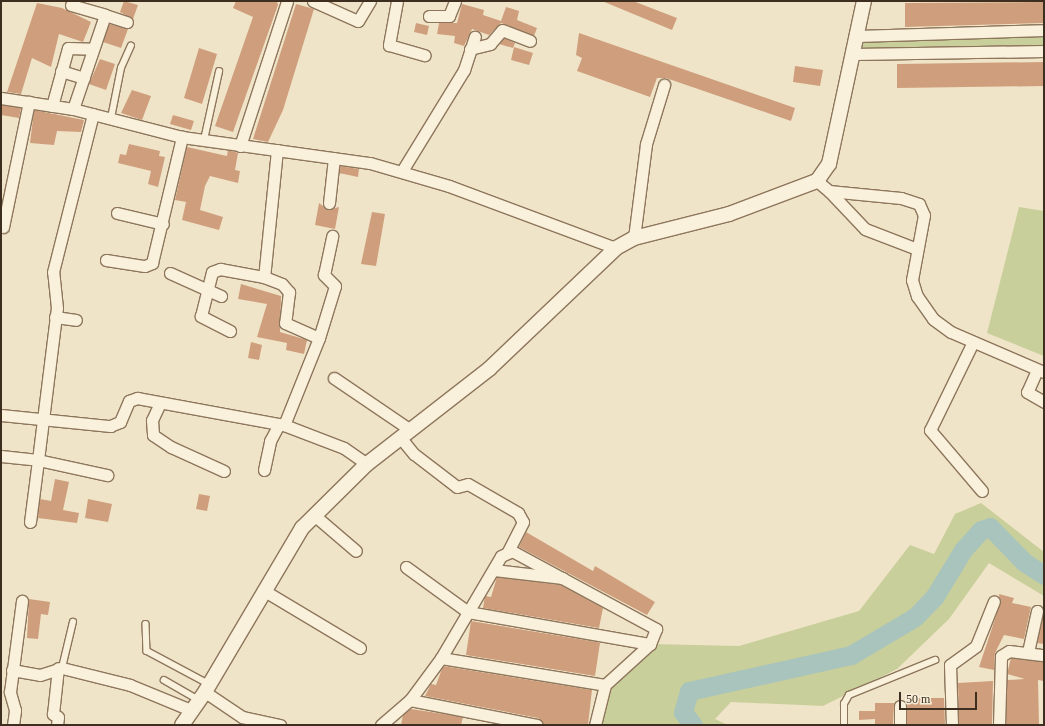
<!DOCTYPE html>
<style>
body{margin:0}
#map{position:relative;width:1045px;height:726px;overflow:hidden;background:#f0e4c8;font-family:Georgia,serif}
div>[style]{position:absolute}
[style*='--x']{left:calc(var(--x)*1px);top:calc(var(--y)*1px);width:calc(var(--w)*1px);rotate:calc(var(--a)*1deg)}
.green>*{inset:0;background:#c9cf9b}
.river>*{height:19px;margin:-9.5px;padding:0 9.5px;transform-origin:9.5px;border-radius:9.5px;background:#a9c4bc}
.building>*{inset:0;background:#cf9f7d}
.roads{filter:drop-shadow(1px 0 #8d765c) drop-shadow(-1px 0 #8d765c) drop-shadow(0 1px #8d765c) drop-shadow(0 -1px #8d765c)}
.service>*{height:5.5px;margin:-2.75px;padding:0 2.75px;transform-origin:2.75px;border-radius:2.75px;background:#faf1dc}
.minor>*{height:11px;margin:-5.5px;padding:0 5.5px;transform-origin:5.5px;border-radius:5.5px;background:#faf1dc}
.tertiary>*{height:14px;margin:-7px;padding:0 7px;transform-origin:7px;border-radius:7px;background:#faf1dc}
span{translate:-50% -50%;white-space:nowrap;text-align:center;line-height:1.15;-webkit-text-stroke:3px #f7eed8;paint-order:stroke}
.frame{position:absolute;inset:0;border:2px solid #3d2e20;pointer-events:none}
.scale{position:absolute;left:899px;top:692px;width:78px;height:18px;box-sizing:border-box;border:2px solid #3d2e20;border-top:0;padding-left:5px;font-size:12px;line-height:14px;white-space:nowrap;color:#3d2e20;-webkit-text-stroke:3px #f7eed8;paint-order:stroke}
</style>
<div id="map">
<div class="green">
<i style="clip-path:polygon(1044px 30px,1044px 51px,854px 54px,857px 36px)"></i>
<i style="clip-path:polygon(1019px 207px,1044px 211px,1044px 356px,987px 333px)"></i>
<i style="clip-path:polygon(981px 503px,1044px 552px,1044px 596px,989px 563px,949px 619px,897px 669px,823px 706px,731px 702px,715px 719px,728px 725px,595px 725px,600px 698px,650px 644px,739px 646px,859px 611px,910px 545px,934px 554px,955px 514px)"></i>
</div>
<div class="river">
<i style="--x:693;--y:725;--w:16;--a:-128"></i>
<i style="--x:683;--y:712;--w:22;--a:-74"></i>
<i style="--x:689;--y:691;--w:166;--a:-12.5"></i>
<i style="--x:851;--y:655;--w:74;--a:-30.7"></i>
<i style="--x:915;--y:617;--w:29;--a:-46"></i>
<i style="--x:935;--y:596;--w:54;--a:-58.7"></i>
<i style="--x:963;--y:550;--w:27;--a:-48"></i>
<i style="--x:981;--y:530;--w:9;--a:-18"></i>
<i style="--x:990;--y:527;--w:49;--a:45.8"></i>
<i style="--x:1024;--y:562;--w:24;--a:33"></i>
</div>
<div class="building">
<i style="clip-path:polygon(124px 1px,138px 5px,133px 19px,120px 12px)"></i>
<i style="clip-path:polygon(236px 1px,277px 1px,278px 5px,233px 132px,215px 126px,253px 17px,233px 8px)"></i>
<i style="clip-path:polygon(602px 1px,633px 1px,677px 18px,672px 30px)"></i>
<i style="clip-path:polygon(1044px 2px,1044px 23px,905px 27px,905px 3px)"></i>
<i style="clip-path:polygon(37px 3px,62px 8px,91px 22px,83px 42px,59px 34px,51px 67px,32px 58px,21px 94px,7px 92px)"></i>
<i style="clip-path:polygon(296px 4px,314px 9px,283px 110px,268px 142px,253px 139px)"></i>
<i style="clip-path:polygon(462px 4px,484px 10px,483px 15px,501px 21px,506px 7px,519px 11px,517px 20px,537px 28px,534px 36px,501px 23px,489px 35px,472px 29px,464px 46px,454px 43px,455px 36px,437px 34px,439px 23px,457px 23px)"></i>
<i style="clip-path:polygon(416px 23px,429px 26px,427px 35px,414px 32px)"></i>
<i style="clip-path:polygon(109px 24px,128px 29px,121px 48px,103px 42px)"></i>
<i style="clip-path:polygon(579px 33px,795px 108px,791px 121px,666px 78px,657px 78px,650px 97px,577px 71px,582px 58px,576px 55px)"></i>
<i style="clip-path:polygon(504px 38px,515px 43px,513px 48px,499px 44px)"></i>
<i style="clip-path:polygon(514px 47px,533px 53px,529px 65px,511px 60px)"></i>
<i style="clip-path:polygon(199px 48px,217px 54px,202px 104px,184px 98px)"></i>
<i style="clip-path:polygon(100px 59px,115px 64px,106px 90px,89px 84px)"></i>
<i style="clip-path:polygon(1044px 62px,1044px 86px,897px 88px,897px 64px)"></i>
<i style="clip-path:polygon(795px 66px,823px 70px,820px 86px,793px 82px)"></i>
<i style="clip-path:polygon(132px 90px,151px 96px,142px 120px,121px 113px)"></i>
<i style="clip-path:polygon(1px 105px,21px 108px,19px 118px,1px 115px)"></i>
<i style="clip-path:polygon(34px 110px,84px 120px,81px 132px,57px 131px,54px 145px,30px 143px)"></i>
<i style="clip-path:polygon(173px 115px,194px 121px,191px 130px,170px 124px)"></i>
<i style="clip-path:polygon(129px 144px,160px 151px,159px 156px,165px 157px,158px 187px,148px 184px,151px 171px,118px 163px,120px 154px,126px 155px)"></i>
<i style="clip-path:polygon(187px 147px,227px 156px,228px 150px,238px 153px,235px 170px,240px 171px,238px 183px,210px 176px,205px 186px,200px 210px,223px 217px,219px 230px,182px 220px,186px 202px,175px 200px)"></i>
<i style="clip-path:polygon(340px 166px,359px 169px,358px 177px,339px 173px)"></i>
<i style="clip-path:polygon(319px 203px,328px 210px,339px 207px,335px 229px,315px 225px)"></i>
<i style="clip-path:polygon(372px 212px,385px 214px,376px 266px,361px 264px)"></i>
<i style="clip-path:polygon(241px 284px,281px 296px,280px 332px,307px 340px,304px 354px,286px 350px,287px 343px,257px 337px,267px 304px,238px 299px)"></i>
<i style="clip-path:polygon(251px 342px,262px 345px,259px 360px,248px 358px)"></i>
<i style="clip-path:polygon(55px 479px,69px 482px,63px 510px,79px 513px,77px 523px,38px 518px,40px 499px,51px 501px)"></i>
<i style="clip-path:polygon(199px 494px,210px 496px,207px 511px,196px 509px)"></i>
<i style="clip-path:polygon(88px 499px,112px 504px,108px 522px,85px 518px)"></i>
<i style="clip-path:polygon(526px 532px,593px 571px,595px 566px,655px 602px,647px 615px,519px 547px)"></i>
<i style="clip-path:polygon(497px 577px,561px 585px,603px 608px,599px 628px,483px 608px,485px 596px,491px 597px)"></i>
<i style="clip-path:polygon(999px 594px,1014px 598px,1012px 603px,1031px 607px,1024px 639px,1004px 635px,995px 653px,994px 670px,979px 667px,1000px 604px)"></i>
<i style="clip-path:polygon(29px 599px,50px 602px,48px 615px,41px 614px,38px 639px,27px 638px)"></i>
<i style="clip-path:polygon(1044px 610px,1044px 644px,1037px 643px)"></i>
<i style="clip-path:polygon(471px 621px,597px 642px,600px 643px,595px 676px,466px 655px)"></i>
<i style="clip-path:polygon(1011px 658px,1044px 662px,1044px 681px,1038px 680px,1039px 725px,1006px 725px,1007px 680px,1025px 679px,1007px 674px)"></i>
<i style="clip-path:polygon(443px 666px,592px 690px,588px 725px,544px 725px,538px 718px,425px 696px,431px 684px,436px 685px)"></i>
<i style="clip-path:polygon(993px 681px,992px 725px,959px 725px,958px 683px)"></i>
<i style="clip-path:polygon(906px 698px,944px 698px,945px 725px,907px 725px)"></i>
<i style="clip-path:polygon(875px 703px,894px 703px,893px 725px,875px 725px,875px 719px,859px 720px,859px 711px,875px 711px)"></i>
<i style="clip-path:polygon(411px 709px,463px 717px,461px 725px,401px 725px,403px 715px)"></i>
</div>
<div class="roads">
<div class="service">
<i style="--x:111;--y:118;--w:51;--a:-78.7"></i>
<i style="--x:121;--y:68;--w:24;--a:-66"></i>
<i style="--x:204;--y:140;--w:70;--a:-77.6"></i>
<i style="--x:146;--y:624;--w:27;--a:88"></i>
<i style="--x:147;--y:651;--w:70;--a:28"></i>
<i style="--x:62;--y:668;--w:47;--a:-76.6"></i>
<i style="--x:164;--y:680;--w:40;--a:29.7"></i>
<i style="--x:844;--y:725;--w:21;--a:-90"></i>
<i style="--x:844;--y:704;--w:10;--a:-61"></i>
<i style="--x:849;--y:695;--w:93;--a:-22.1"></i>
</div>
<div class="minor">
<i style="--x:313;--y:1;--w:49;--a:24"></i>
<i style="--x:358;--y:21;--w:23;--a:-59"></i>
<i style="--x:397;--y:1;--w:45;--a:100.3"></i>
<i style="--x:389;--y:45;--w:37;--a:16"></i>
<i style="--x:71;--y:5;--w:35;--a:16"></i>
<i style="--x:429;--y:16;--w:20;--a:0"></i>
<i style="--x:449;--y:16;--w:16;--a:-68"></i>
<i style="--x:857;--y:36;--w:187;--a:-1.8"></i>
<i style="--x:470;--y:49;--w:21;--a:-14"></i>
<i style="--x:490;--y:44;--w:18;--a:-49"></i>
<i style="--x:502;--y:30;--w:30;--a:21"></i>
<i style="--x:854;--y:54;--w:190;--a:-0.9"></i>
<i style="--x:61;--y:71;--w:24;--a:17"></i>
<i style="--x:1;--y:98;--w:73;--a:8.7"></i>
<i style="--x:73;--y:109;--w:113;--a:14.4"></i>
<i style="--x:182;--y:137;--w:190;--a:7.9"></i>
<i style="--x:370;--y:163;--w:82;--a:16.2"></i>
<i style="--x:449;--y:186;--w:178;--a:20.4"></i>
<i style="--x:52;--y:106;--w:60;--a:-74.6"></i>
<i style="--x:68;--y:48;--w:24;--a:2"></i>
<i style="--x:73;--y:109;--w:99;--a:-71.2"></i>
<i style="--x:105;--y:15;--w:23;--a:18"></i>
<i style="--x:240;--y:146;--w:152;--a:-72"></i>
<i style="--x:277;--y:150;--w:128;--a:95.8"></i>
<i style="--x:264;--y:277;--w:19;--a:21"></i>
<i style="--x:282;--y:284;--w:11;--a:49"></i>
<i style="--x:289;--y:292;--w:31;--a:97"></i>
<i style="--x:285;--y:323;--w:37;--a:24"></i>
<i style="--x:319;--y:338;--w:94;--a:111.9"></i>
<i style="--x:402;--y:171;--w:119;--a:-58.5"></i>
<i style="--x:464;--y:70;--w:35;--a:-72"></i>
<i style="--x:817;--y:181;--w:16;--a:40"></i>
<i style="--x:829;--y:191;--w:72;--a:5.6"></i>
<i style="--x:901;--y:198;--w:19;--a:18"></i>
<i style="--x:919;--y:204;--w:12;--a:66"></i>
<i style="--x:924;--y:215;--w:66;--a:100.5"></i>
<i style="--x:912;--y:280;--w:17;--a:73"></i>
<i style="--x:917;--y:296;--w:28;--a:55"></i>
<i style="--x:933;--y:319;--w:22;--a:36"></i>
<i style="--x:951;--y:332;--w:101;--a:23.3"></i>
<i style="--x:829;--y:191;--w:52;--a:46.5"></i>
<i style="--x:865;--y:229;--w:56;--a:21"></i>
<i style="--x:329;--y:203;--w:45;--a:-83.7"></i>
<i style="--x:117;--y:213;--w:47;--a:13.4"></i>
<i style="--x:3;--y:227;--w:128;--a:-78.3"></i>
<i style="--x:634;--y:238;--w:95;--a:-82.7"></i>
<i style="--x:646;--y:144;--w:62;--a:-73"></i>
<i style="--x:106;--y:260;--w:39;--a:9"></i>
<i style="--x:145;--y:266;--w:8;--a:-23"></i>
<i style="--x:152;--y:263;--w:130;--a:-76.6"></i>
<i style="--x:170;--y:273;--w:56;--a:24.3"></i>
<i style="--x:55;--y:317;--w:21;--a:8"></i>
<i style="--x:230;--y:331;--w:33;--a:-153"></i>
<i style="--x:201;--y:316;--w:45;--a:-76"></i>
<i style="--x:212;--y:272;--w:9;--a:-21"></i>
<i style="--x:220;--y:269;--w:45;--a:10.3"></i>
<i style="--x:319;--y:338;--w:54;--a:-72.9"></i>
<i style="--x:335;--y:286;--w:16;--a:-135"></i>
<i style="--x:324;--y:275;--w:40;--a:-78"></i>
<i style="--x:973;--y:342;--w:98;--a:116"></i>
<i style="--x:930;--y:430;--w:80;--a:49.6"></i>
<i style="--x:1037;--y:370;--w:24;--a:114"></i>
<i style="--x:1027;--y:392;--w:20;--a:30"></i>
<i style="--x:334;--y:378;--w:91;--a:34.2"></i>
<i style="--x:160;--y:403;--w:19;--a:115"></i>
<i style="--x:152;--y:420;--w:15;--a:86"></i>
<i style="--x:153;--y:435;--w:22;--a:34"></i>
<i style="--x:171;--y:447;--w:58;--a:24.4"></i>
<i style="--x:1;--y:415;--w:110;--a:5.8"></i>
<i style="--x:110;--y:426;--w:11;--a:-22"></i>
<i style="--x:120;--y:422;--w:23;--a:-67"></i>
<i style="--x:129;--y:401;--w:9;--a:-21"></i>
<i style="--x:137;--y:398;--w:149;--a:10.4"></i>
<i style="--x:284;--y:425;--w:64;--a:21"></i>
<i style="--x:344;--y:448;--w:28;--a:35"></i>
<i style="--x:400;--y:437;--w:22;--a:51"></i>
<i style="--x:414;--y:454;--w:54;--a:37.5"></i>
<i style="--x:457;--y:487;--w:11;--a:-15"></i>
<i style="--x:468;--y:484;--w:58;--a:30.1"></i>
<i style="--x:518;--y:513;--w:10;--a:61"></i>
<i style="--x:523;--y:522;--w:34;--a:117"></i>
<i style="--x:1;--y:456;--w:37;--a:6"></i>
<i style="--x:38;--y:460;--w:153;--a:-82.9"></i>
<i style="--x:57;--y:308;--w:36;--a:-96"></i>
<i style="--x:53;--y:272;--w:163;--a:-75.8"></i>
<i style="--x:264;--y:470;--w:30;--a:-78"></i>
<i style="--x:270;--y:441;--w:19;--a:-62"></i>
<i style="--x:314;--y:515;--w:55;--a:40.6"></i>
<i style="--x:30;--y:522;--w:63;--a:-82.6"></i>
<i style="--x:38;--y:460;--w:71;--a:12.3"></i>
<i style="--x:406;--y:567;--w:77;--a:36"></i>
<i style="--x:468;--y:612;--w:185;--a:10"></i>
<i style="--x:494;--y:570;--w:69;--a:6.6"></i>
<i style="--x:263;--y:590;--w:113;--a:30.9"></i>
<i style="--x:1028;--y:652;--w:42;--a:-77.6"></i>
<i style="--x:441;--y:658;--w:166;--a:9.3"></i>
<i style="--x:12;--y:670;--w:28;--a:10"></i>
<i style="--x:40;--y:675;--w:23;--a:-18"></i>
<i style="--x:62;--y:668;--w:70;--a:14"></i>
<i style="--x:130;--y:685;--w:66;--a:22.3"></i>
<i style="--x:205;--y:692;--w:45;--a:34"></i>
<i style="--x:242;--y:717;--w:39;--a:12"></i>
<i style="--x:410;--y:700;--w:129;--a:11.1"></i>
<i style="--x:13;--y:725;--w:15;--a:-82"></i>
<i style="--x:15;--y:710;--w:19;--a:-106"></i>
<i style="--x:10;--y:692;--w:92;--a:-82.5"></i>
<i style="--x:57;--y:725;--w:8;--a:-83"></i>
<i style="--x:58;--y:717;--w:6;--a:-149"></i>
<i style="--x:53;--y:714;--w:46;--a:-83.8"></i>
<i style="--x:381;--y:725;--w:38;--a:-41"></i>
<i style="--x:410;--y:700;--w:52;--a:-53.6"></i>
<i style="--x:441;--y:658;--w:118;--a:-59.5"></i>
<i style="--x:501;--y:556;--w:12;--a:-24"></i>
<i style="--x:512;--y:551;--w:164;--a:28.4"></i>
<i style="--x:656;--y:629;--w:16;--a:112"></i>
<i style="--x:650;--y:644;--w:61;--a:137.7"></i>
<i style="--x:605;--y:685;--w:41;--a:104"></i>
<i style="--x:900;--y:725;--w:19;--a:-90"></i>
<i style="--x:952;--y:725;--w:60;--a:-91.9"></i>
<i style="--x:950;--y:665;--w:32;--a:-36"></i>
<i style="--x:976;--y:646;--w:48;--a:-68.2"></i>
<i style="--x:999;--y:725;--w:69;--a:-88.3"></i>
<i style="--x:1001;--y:656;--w:9;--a:-32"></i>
<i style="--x:1009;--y:651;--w:35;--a:7"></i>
</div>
<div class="tertiary">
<i style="--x:182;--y:725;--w:40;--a:-55.1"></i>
<i style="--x:205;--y:692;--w:191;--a:-59.4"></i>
<i style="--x:302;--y:528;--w:91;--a:-44.6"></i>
<i style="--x:367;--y:464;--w:155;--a:-37.9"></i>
<i style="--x:489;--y:369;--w:175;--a:-43.6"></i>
<i style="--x:616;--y:248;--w:21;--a:-29"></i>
<i style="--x:634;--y:238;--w:98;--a:-14.2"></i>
<i style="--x:729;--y:214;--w:94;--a:-20.6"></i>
<i style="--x:817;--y:181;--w:21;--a:-55"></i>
<i style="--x:829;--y:164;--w:167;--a:-77.9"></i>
</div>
</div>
<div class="frame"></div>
<div class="scale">50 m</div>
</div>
